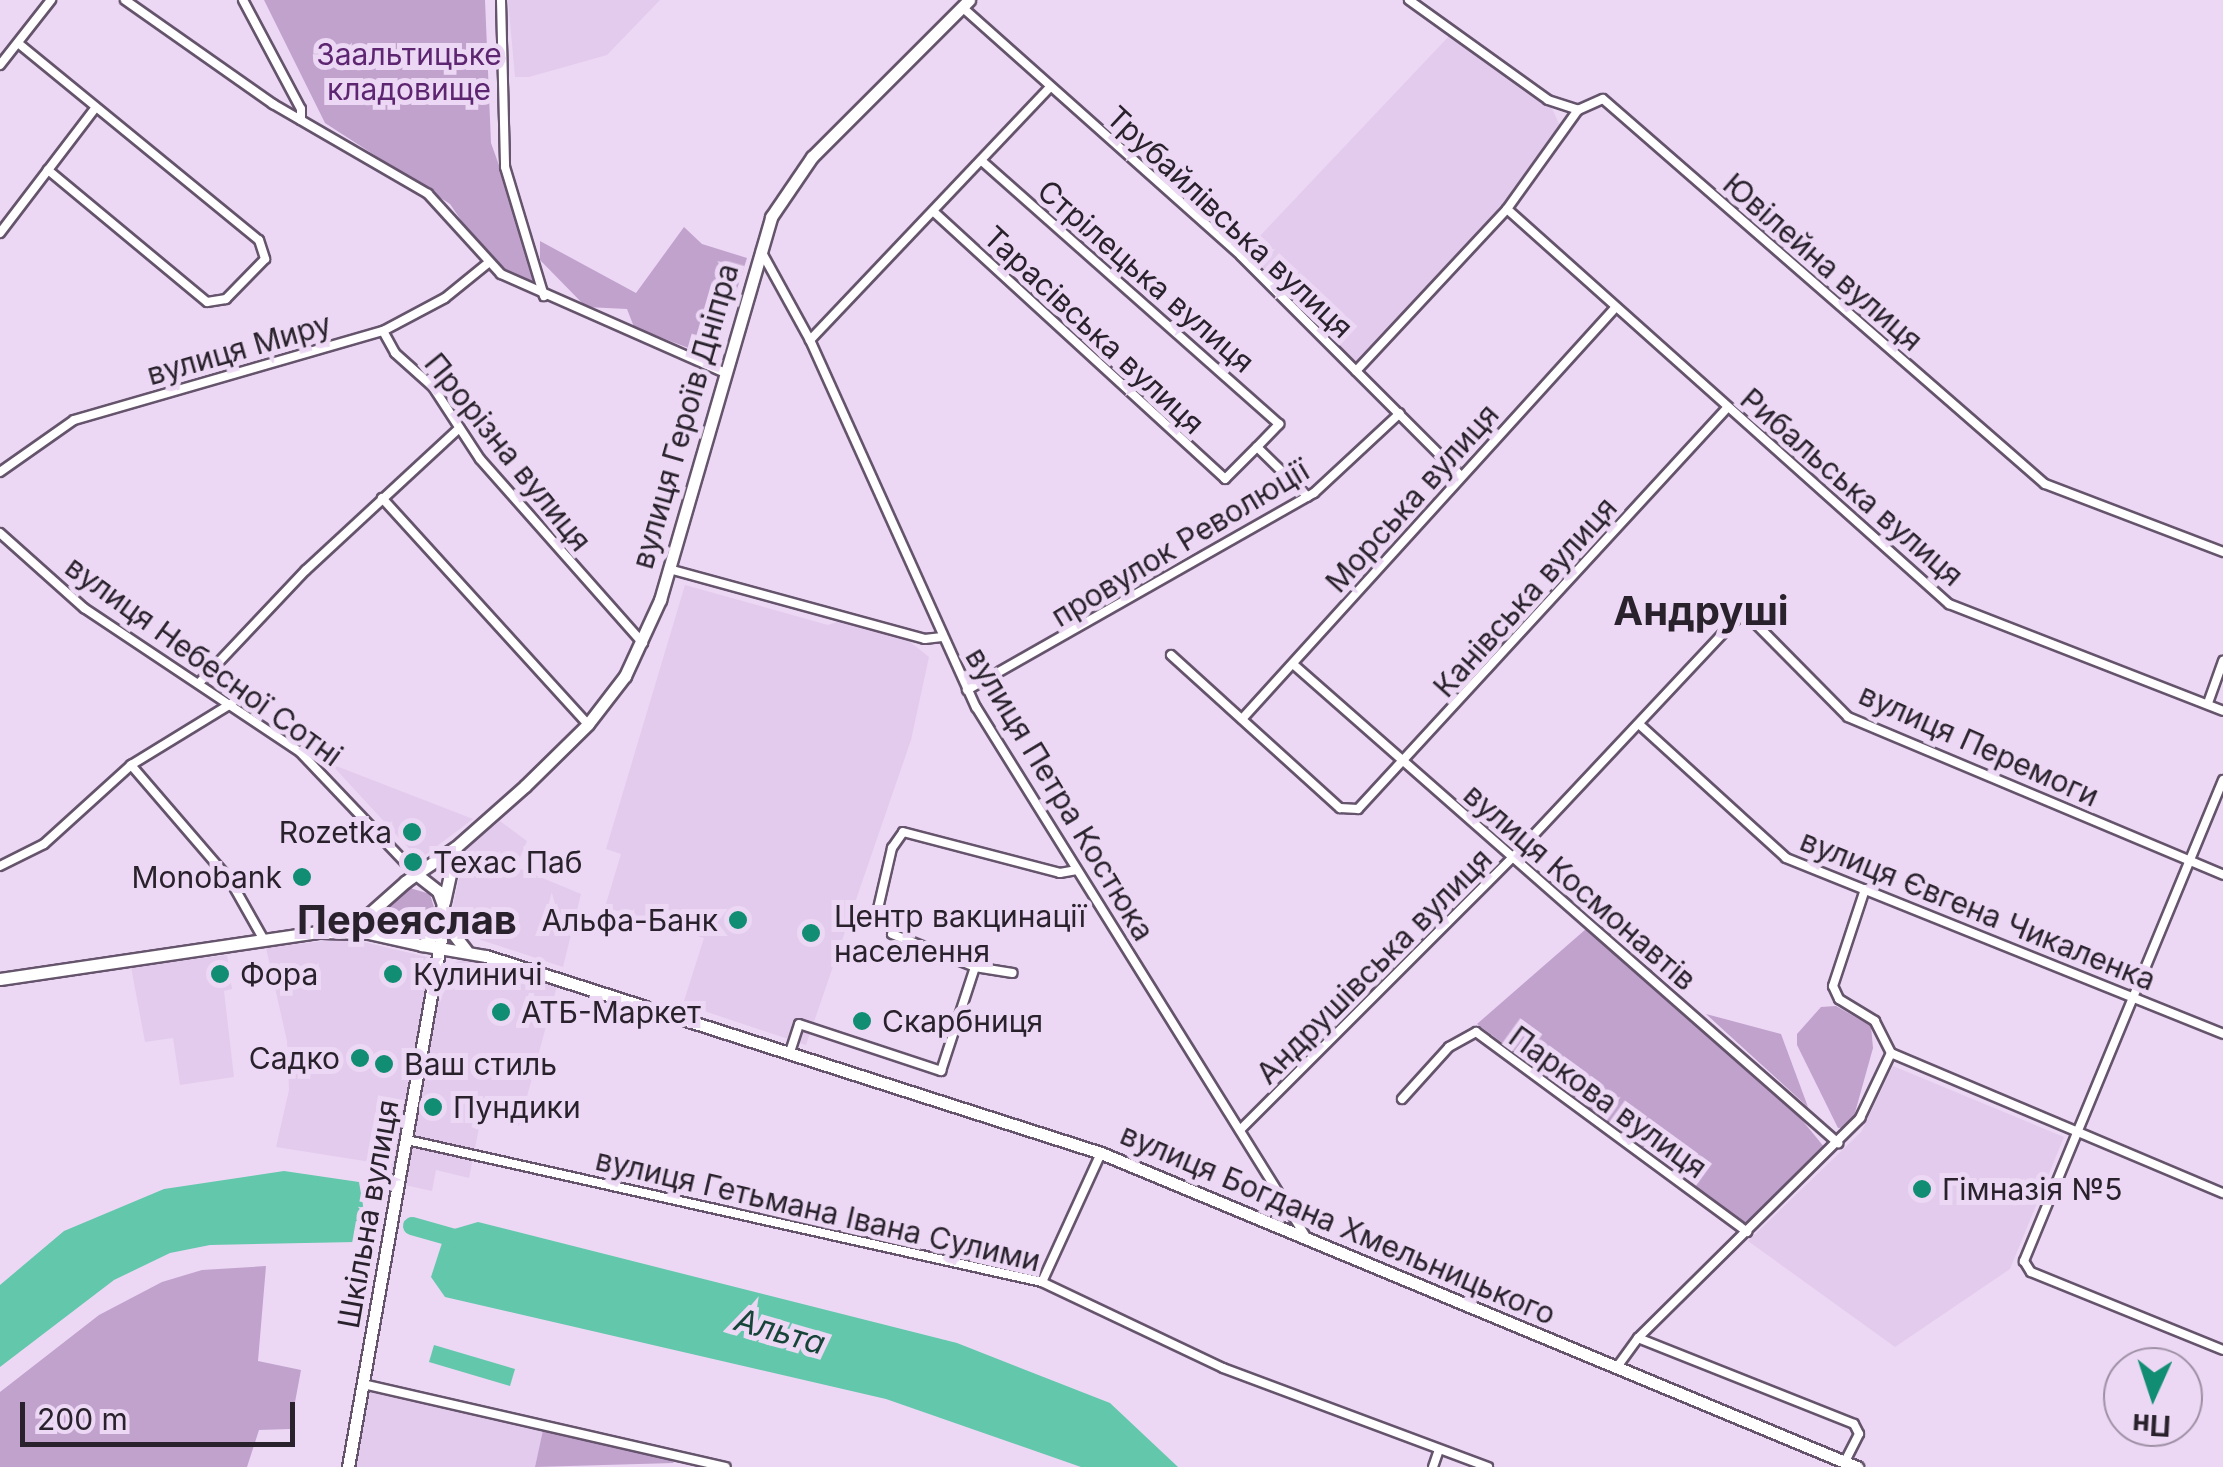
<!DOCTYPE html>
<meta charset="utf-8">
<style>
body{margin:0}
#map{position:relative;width:2223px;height:1467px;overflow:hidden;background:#ecd8f4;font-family:Inter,sans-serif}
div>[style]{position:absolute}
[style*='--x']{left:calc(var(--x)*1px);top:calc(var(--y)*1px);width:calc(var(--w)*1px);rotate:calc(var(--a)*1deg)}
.built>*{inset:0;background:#e3cbed}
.green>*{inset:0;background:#c1a2cd}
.water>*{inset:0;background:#63c7ab}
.river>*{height:18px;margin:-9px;padding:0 9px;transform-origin:9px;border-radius:9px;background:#63c7ab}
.roads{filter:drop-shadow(2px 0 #65546c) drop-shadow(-2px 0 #65546c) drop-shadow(0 2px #65546c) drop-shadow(0 -2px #65546c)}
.street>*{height:8px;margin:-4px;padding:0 4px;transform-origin:4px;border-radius:4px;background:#fff}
.secondary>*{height:11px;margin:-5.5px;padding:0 5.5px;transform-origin:5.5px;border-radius:5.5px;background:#fff}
.dots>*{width:28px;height:28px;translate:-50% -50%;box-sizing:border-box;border:5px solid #ecd8f4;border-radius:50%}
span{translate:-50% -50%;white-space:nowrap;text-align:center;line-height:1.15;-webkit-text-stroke:10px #ecd8f4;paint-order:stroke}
.park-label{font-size:30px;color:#5e2571}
.street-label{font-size:30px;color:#29222c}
.poi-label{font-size:30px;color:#29222c}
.right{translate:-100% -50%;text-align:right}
.left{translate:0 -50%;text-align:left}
.water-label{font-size:32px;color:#174438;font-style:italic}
.district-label{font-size:40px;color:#29222c;font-weight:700}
.north{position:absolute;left:2103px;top:1347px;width:100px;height:100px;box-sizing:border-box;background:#ecd8f4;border:2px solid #9e8fa4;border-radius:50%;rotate:183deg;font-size:28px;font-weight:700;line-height:40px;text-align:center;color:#29222c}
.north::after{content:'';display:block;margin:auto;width:35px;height:45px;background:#108d72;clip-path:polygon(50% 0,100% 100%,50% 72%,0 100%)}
.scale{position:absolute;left:20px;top:1402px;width:275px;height:45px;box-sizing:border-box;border:5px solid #29222c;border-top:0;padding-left:12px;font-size:30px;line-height:35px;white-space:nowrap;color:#29222c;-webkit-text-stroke:8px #ecd8f4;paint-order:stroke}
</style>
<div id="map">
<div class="built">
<i style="clip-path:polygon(508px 0,660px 0,607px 55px,529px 77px,515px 77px)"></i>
<i style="clip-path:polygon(1451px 34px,1548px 100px,1562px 130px,1507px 209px,1356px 371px,1241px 256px)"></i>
<i style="clip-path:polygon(685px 585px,828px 625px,843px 620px,909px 641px,929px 657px,911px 740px,806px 1045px,683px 1004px,704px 938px,605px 907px,621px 854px,606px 849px)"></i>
<i style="clip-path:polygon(331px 764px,473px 819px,424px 856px,415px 855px)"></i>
<i style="clip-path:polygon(500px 821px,527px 841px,516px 867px,581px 894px,563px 967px,469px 936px,452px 911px,465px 849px)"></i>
<i style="clip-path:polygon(347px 938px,427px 957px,433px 968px,417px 1091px,443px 967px,468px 958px,557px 986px,519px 1126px,481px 1118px,469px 1178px,436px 1170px,432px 1191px,377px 1179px,377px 1163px,276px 1147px,289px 1090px,287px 1041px,266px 948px)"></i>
<i style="clip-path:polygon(227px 955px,232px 989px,224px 991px,234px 1077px,180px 1085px,173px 1038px,145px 1042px,131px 967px)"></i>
<i style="clip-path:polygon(1893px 1066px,2064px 1137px,2010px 1269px,1895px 1347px,1748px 1241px,1861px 1132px)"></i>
<i style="clip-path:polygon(363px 1384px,544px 1425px,535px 1467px,348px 1467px)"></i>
</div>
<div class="green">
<i style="clip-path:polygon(264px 0,485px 0,491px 143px,540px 280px,531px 283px,507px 270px,478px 245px,450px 204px,325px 123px)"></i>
<i style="clip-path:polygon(684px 227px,702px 244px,747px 258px,719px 345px,691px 349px,634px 327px,627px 309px,586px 307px,540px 260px,540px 241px,636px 293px)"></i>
<i style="clip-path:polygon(410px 888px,430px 894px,436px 914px,430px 932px,413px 937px,380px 928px,380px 914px)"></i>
<i style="clip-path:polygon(1586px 929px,1802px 1120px,1825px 1148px,1747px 1224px,1477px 1024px)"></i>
<i style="clip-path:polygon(1836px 1006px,1871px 1026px,1873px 1048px,1851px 1127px,1838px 1128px,1797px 1045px,1797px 1034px,1821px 1007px)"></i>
<i style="clip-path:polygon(1706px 1014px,1781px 1034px,1808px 1107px)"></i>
<i style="clip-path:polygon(266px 1266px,258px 1361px,301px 1370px,290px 1429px,259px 1430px,247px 1467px,0 1467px,0 1392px,99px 1315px,162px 1282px,202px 1270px)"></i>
<i style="clip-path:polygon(543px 1430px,669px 1458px,674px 1463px,535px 1467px)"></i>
</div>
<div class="water">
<i style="clip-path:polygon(284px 1171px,359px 1182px,365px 1217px,356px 1242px,210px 1245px,170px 1253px,114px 1280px,0 1367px,0 1285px,64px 1231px,164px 1189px)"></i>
<i style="clip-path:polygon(478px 1222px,957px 1343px,1110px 1403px,1178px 1467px,1081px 1467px,886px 1399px,445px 1297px,431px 1277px,442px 1243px,454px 1229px)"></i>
<i style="clip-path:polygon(434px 1345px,515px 1369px,510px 1386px,429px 1362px)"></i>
</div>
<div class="river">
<i style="--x:412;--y:1226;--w:55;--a:15.8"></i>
</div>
<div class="roads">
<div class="street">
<i style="--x:125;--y:0;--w:181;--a:35.1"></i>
<i style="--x:273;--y:104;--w:179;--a:30.1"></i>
<i style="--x:428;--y:194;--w:108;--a:47.6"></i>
<i style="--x:501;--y:274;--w:245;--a:23.8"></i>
<i style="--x:243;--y:0;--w:123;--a:62"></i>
<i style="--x:301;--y:109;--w:11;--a:90"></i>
<i style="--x:501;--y:0;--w:167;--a:88.6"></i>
<i style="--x:505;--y:167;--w:135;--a:73.2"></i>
<i style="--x:1409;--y:0;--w:171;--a:35.7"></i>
<i style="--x:1548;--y:100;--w:32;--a:18"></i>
<i style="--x:1578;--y:110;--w:27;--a:-24"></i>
<i style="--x:1603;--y:99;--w:586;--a:41.06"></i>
<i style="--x:2045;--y:484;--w:191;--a:20.9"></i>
<i style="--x:962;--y:7;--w:374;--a:41.7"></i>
<i style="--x:1241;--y:256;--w:311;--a:45"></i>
<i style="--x:18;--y:43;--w:311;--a:39.3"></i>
<i style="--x:259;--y:240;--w:20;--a:72"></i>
<i style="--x:265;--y:259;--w:56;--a:134.3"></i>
<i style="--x:226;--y:299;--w:19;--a:171"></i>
<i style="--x:207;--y:302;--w:207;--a:-140.3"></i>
<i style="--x:0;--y:65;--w:83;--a:-51.9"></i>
<i style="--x:1507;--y:209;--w:593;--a:41.79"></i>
<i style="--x:1949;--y:604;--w:294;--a:21.3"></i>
<i style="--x:934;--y:212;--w:395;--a:42.5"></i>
<i style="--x:1225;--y:479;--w:45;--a:-45"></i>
<i style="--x:1257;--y:447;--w:32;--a:-46"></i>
<i style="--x:1279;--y:424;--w:395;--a:-138.5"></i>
<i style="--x:0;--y:233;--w:158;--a:-52.7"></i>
<i style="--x:761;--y:251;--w:102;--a:61.2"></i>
<i style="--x:810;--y:340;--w:403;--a:65.7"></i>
<i style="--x:976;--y:707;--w:624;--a:58.09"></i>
<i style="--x:383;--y:331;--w:25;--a:61"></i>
<i style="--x:395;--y:353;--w:51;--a:41.8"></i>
<i style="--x:433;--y:387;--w:86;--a:56.9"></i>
<i style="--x:480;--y:459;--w:246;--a:48.5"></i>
<i style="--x:810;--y:340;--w:349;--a:-46.5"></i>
<i style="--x:1356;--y:371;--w:221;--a:-47"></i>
<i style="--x:1507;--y:209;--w:122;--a:-54.4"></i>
<i style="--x:1257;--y:447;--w:71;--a:44.4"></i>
<i style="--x:0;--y:472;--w:90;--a:-35.1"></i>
<i style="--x:74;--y:420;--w:322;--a:-16.1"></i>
<i style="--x:383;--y:331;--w:70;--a:-28"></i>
<i style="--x:445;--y:298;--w:55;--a:-39.1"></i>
<i style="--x:382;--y:498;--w:306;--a:47.7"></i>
<i style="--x:0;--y:533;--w:113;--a:41.8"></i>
<i style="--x:84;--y:608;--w:260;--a:33.7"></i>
<i style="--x:300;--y:752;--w:168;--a:46.4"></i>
<i style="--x:669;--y:569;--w:265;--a:15.3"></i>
<i style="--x:925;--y:639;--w:17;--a:-7"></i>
<i style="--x:1171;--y:655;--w:228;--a:42.2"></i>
<i style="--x:1340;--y:808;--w:18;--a:3"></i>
<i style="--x:1358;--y:809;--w:545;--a:-47.38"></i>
<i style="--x:1293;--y:664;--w:726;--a:41.31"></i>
<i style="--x:200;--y:682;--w:154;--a:-46.6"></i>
<i style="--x:306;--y:570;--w:206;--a:-42.8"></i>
<i style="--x:967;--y:690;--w:399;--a:-29.6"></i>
<i style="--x:1314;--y:493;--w:117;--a:-42.9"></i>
<i style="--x:2208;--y:703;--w:45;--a:-70.3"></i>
<i style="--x:1242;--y:719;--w:556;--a:-47.77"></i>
<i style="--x:1640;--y:725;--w:197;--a:42.3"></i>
<i style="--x:1786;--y:858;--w:471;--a:21.9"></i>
<i style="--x:131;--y:765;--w:152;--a:49.3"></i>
<i style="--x:230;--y:880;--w:69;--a:60.5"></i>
<i style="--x:2223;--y:780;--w:521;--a:112.48"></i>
<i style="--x:2024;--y:1261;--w:13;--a:58"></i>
<i style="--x:2031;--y:1272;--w:207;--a:22.1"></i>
<i style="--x:0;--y:866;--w:49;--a:-26.6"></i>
<i style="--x:44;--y:844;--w:118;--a:-42.2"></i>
<i style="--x:131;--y:765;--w:119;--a:-31.5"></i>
<i style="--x:877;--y:913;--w:67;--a:-77"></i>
<i style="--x:892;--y:848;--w:19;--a:-55"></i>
<i style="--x:903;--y:832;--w:162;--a:14.6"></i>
<i style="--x:1060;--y:873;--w:17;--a:-10"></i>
<i style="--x:892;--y:934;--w:89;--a:21.7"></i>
<i style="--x:975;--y:967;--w:38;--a:9"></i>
<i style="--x:790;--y:1052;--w:29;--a:-72"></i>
<i style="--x:799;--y:1024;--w:150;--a:18.3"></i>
<i style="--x:941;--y:1071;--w:109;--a:-71.9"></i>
<i style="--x:1891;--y:1053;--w:360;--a:22.9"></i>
<i style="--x:1402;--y:1099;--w:70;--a:-47.9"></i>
<i style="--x:1449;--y:1047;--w:31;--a:-29"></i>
<i style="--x:1476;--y:1032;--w:337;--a:36.4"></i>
<i style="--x:1240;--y:1130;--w:385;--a:-45"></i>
<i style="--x:1512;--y:858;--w:332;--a:-46.8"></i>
<i style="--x:1739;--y:616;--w:14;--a:17"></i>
<i style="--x:1752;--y:620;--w:136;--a:45.3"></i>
<i style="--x:1848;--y:717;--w:407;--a:22.8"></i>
<i style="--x:407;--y:1140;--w:651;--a:12.61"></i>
<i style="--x:1042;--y:1282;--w:200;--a:25.4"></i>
<i style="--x:1223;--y:1368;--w:283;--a:20.5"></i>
<i style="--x:1042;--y:1282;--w:142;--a:-65.4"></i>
<i style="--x:1638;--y:1338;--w:232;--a:21.7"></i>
<i style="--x:1854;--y:1424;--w:11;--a:63"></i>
<i style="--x:1859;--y:1434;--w:33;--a:117"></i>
<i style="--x:1617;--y:1367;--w:36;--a:-54"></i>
<i style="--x:1638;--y:1338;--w:313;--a:-44.7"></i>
<i style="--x:1860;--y:1118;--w:72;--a:-64.5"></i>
<i style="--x:1891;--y:1053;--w:36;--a:-117"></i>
<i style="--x:1875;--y:1021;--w:42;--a:-148.6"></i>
<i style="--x:1839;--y:999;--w:14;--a:-115"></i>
<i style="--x:1833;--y:986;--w:102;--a:-71.7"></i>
<i style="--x:363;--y:1384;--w:372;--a:12.9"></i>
<i style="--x:1433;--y:1467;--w:18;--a:-71"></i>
</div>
<div class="secondary">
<i style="--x:416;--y:874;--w:28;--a:38"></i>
<i style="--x:438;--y:891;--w:15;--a:70"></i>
<i style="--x:443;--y:905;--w:31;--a:107"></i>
<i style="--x:434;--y:935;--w:16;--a:140"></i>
<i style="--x:422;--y:945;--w:54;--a:-167.2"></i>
<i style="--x:369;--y:933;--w:20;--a:-87"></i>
<i style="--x:370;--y:913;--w:47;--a:-41.5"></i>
<i style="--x:405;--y:882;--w:14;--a:-36"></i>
<i style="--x:416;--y:874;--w:48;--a:-34"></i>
<i style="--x:456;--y:847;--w:92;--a:-41.5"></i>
<i style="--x:525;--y:786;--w:88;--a:-44.5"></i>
<i style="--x:588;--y:724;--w:61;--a:-52.4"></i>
<i style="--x:625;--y:676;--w:84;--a:-65.3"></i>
<i style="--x:660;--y:600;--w:399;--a:-73.8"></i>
<i style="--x:771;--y:217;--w:73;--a:-55.7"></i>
<i style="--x:812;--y:157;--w:222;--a:-45"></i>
<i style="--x:444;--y:902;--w:56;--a:-77.7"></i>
<i style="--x:441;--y:918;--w:41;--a:52"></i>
<i style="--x:422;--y:945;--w:65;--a:9.8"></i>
<i style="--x:486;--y:956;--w:646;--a:17.76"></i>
<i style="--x:1101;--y:1153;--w:819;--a:22.56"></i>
<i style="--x:0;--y:979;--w:323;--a:-8.4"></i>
<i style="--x:320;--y:932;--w:49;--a:1.2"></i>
<i style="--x:348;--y:1467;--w:536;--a:-80.01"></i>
</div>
</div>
<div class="dots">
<i style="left:412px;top:832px;background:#108d72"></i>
<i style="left:413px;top:862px;background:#108d72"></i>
<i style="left:302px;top:877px;background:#108d72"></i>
<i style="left:738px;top:920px;background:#108d72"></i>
<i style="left:811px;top:933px;background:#108d72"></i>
<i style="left:220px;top:974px;background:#108d72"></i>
<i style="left:393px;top:974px;background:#108d72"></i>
<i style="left:501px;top:1012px;background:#108d72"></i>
<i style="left:862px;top:1021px;background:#108d72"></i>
<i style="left:360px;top:1058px;background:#108d72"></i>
<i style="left:384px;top:1064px;background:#108d72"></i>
<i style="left:433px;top:1107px;background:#108d72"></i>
<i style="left:1922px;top:1189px;background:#108d72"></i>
</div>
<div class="park-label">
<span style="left:409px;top:71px">Заальтицьке<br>кладовище</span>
</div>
<div class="street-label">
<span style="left:1230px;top:222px;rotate:43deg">Трубайлівська вулиця</span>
<span style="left:1823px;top:262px;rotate:41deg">Ювілейна вулиця</span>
<span style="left:1146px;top:276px;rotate:41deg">Стрілецька вулиця</span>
<span style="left:1094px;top:330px;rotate:43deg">Тарасівська вулиця</span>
<span style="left:239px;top:349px;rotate:-16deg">вулиця Миру</span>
<span style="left:685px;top:416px;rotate:-74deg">вулиця Героїв Дніпра</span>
<span style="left:508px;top:452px;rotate:51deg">Прорізна вулиця</span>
<span style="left:1852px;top:487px;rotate:41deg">Рибальська вулиця</span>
<span style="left:1412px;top:498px;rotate:-48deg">Морська вулиця</span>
<span style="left:1180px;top:543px;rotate:-31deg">провулок Революції</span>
<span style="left:1525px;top:597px;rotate:-48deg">Канівська вулиця</span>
<span style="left:204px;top:661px;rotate:36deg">вулиця Небесної Сотні</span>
<span style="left:1979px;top:745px;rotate:24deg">вулиця Перемоги</span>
<span style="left:1060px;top:794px;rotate:59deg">вулиця Петра Костюка</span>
<span style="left:1580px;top:887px;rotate:41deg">вулиця Космонавтів</span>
<span style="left:1978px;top:910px;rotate:22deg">вулиця Євгена Чикаленка</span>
<span style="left:1374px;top:966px;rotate:-45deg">Андрушівська вулиця</span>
<span style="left:1608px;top:1102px;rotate:36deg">Паркова вулиця</span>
<span style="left:818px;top:1210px;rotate:13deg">вулиця Гетьмана Івана Сулими</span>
<span style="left:368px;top:1214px;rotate:-80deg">Шкільна вулиця</span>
<span style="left:1338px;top:1224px;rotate:23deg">вулиця Богдана Хмельницького</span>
</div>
<div class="poi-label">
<span class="right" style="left:392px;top:832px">Rozetka</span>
<span class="left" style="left:433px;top:862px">Техас Паб</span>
<span class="right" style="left:282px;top:877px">Monobank</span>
<span class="left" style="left:834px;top:933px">Центр вакцинації<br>населення</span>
<span class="right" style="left:718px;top:920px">Альфа-Банк</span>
<span class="left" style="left:240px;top:974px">Фора</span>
<span class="left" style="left:413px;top:974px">Кулиничі</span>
<span class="left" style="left:521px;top:1012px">АТБ-Маркет</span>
<span class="left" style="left:882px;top:1021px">Скарбниця</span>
<span class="right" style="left:340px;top:1058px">Садко</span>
<span class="left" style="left:404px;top:1064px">Ваш стиль</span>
<span class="left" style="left:453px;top:1107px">Пундики</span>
<span class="left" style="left:1942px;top:1189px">Гімназія №5</span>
</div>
<div class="water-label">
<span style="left:780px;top:1332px;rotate:16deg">Альта</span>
</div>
<div class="district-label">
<span style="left:1701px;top:611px">Андруші</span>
<span style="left:407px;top:920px">Переяслав</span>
</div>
<div class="north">Пн</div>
<div class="scale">200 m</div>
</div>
